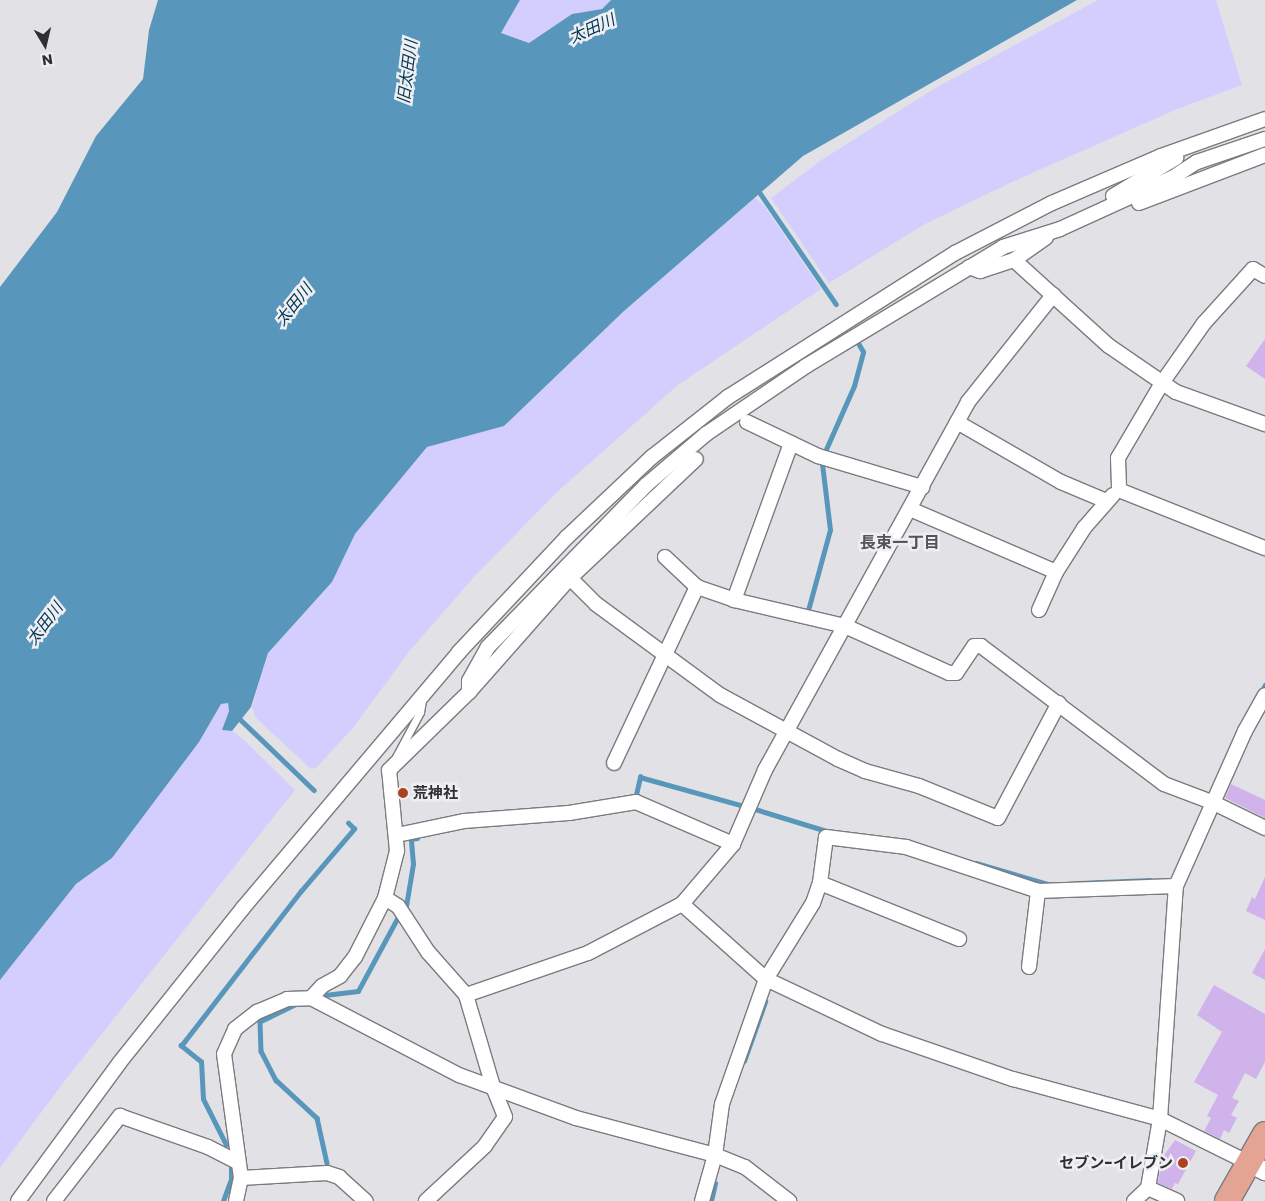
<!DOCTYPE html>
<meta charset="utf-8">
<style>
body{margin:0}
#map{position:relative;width:1265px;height:1201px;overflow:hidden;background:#e2e2e6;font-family:Poppins,"Noto Sans JP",sans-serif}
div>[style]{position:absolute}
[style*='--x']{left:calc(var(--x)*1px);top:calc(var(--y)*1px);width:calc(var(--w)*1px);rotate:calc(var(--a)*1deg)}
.green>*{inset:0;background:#d3cefe}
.water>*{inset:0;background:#5996bb}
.stream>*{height:4.5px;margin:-2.25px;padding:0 2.25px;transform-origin:2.25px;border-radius:2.25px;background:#5996bb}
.building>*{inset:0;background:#d1b3ec}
.roads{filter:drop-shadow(1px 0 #7b7b7f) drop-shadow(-1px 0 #7b7b7f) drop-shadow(0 1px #7b7b7f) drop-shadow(0 -1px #7b7b7f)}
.service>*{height:7px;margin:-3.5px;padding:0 3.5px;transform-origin:3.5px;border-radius:3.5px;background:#fff}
.minor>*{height:14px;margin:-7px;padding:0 7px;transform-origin:7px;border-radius:7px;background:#fff}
.tertiary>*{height:18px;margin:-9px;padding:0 9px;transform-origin:9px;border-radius:9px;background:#fff}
.trunk>*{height:24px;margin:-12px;padding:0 12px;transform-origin:12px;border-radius:12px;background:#e4a494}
.dots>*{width:14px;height:14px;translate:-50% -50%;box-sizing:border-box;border:2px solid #efeff3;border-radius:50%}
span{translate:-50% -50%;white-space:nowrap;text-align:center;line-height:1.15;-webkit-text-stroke:5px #efeff3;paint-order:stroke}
.poi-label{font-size:15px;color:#2f2f30;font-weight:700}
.left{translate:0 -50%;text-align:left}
.right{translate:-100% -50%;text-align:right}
.water-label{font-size:16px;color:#00354f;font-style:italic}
.neighbourhood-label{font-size:16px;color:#545457;font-weight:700}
.north{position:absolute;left:20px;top:20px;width:50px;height:50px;-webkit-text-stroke:4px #efeff3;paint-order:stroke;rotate:171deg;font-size:14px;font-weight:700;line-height:20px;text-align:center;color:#2f2f30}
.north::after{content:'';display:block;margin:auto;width:18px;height:22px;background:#2f2f30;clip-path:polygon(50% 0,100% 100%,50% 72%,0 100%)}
</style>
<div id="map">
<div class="green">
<i style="clip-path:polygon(520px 0,611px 0,602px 9px,572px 14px,529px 43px,501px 33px)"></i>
<i style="clip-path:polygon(1098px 0,1216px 0,1242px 85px,1175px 110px,1010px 183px,925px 224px,829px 283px,771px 198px,820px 161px,932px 90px)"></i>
<i style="clip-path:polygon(755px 198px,763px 204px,821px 289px,678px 385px,556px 493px,472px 579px,408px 653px,353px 728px,316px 768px,311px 769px,256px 718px,252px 707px,268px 653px,332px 582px,355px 534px,427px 447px,504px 426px,624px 311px)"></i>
<i style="clip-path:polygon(228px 703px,229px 711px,222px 730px,232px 731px,242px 738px,295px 790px,63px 1083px,0 1168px,0 980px,76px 884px,112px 858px,199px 742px,221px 704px)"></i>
</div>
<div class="water">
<i style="clip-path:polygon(158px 0,520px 0,501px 33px,529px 43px,572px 14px,602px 9px,611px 0,1077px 0,803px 156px,624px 311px,504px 426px,427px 447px,355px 534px,332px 582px,268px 653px,251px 707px,232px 731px,222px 730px,229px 711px,228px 703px,221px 704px,199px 742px,112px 858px,76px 884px,0 980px,0 287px,57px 212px,96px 136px,143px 79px,149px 30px)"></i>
</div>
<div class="stream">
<i style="--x:758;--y:190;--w:138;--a:55.6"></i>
<i style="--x:824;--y:454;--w:74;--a:-66.2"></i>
<i style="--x:854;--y:386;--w:35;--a:-75"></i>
<i style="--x:863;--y:352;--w:8;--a:-120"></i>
<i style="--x:807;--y:614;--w:87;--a:-74.7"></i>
<i style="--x:830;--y:530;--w:66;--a:-96.9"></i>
<i style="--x:1260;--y:694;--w:10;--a:-61"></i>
<i style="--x:241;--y:720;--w:101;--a:43.8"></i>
<i style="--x:635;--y:799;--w:23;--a:-77"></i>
<i style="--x:640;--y:777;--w:108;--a:15.6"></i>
<i style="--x:752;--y:808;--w:82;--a:17.1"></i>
<i style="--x:976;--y:863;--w:75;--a:16.3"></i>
<i style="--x:1078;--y:883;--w:72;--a:-2.4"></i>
<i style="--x:406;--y:906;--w:43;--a:-80.5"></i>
<i style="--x:413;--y:864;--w:25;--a:-95"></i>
<i style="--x:411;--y:839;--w:6;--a:-9"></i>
<i style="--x:325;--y:995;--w:33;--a:-7"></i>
<i style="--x:358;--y:991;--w:84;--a:-61.6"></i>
<i style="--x:297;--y:1004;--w:41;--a:154.1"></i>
<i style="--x:260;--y:1022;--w:29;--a:88"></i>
<i style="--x:261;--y:1051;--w:33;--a:63"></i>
<i style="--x:276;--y:1080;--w:56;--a:42.8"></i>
<i style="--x:317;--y:1118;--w:46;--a:77.5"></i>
<i style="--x:744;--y:1061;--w:63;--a:-70.4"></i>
<i style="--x:226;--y:1145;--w:51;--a:-116.6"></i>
<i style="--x:203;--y:1099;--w:37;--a:-93"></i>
<i style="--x:201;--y:1062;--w:26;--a:-141"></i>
<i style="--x:181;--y:1046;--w:196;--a:-52.3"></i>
<i style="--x:301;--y:891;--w:82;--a:-49.5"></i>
<i style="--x:354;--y:829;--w:8;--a:-135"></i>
<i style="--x:223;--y:1201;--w:23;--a:-70"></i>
<i style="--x:231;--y:1179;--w:11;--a:-90"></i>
<i style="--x:711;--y:1201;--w:18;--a:-77"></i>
</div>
<div class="building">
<i style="clip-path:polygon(1265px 339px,1265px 379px,1246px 366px)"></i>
<i style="clip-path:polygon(1231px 784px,1265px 800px,1265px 818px,1225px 798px)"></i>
<i style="clip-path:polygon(1265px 877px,1265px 920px,1246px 911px,1252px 897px,1255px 899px)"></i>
<i style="clip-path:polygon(1265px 949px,1265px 980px,1252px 973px)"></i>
<i style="clip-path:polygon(1214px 985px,1265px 1014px,1265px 1062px,1256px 1079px,1245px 1073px,1232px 1098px,1239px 1101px,1231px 1115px,1237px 1118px,1229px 1133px,1224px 1130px,1220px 1139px,1204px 1131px,1211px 1118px,1207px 1116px,1218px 1095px,1194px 1082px,1222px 1032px,1197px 1015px)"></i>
<i style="clip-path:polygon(1175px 1140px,1196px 1151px,1178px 1184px,1175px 1183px,1172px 1189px,1158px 1183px,1162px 1158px)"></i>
</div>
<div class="roads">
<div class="service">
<i style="--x:396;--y:757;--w:51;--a:-61.9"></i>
<i style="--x:420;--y:712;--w:11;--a:-80"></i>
</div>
<div class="minor">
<i style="--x:1113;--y:196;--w:74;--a:-31.1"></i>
<i style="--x:1139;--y:203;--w:135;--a:-20.9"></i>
<i style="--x:1014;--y:260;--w:128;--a:42.2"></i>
<i style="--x:1109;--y:346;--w:81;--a:34.5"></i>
<i style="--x:1176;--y:392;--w:95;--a:19.8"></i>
<i style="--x:969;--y:267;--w:12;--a:20"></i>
<i style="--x:980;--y:271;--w:36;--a:-18"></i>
<i style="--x:1014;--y:260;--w:39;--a:-35"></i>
<i style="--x:1265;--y:276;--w:14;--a:-150"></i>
<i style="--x:1253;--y:269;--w:73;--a:132.2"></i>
<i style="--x:1204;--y:323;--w:73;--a:125"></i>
<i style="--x:1162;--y:383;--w:87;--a:120.4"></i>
<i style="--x:1118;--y:458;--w:32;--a:88"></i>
<i style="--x:1119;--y:490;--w:157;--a:21.7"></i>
<i style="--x:747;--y:422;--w:79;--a:25.6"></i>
<i style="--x:818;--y:456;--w:109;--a:16.6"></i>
<i style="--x:957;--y:422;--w:120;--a:30"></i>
<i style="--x:1061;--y:482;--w:49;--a:22.9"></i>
<i style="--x:910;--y:509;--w:159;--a:23.3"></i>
<i style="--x:665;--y:557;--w:44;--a:43.2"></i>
<i style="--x:697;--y:587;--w:39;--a:19"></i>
<i style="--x:734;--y:600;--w:114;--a:13.2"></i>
<i style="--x:845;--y:626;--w:114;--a:24.3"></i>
<i style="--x:949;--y:673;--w:7;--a:0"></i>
<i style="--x:956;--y:673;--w:32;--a:-56"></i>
<i style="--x:974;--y:646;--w:7;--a:0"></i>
<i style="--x:981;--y:646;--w:229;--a:37"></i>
<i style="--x:1164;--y:784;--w:53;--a:20.8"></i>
<i style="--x:1214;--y:803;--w:57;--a:26.1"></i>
<i style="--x:570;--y:578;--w:37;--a:45"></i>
<i style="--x:596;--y:604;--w:154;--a:36.3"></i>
<i style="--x:720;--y:695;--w:134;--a:28.5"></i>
<i style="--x:838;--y:759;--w:30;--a:24"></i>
<i style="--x:865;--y:771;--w:56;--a:15.5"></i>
<i style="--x:919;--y:786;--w:85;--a:22.1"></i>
<i style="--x:998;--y:818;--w:130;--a:-62.1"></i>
<i style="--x:734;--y:600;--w:167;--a:-70"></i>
<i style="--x:1039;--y:610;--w:42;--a:-65.9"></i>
<i style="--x:1056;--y:572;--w:52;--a:-57.5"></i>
<i style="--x:1084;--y:528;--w:44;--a:-48.7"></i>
<i style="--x:469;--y:692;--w:11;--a:-90"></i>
<i style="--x:469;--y:681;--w:39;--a:-61"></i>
<i style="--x:488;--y:647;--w:226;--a:-45.7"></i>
<i style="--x:646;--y:485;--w:79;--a:-40.4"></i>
<i style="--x:706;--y:434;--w:121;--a:-34.2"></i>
<i style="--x:806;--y:366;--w:230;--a:-31.1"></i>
<i style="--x:1003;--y:247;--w:60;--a:-17.5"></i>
<i style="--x:1060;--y:229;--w:123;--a:-24.5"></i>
<i style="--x:1172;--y:178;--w:30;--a:-33"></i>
<i style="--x:1197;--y:162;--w:72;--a:-18.7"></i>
<i style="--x:614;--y:763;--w:195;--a:-64.8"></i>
<i style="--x:397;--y:835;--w:68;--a:-11.8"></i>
<i style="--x:464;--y:821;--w:105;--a:-4.4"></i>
<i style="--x:569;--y:813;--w:68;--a:-9.3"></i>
<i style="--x:636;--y:802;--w:106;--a:23.4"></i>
<i style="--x:820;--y:883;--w:150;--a:21.9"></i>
<i style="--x:385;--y:898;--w:15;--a:32"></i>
<i style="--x:398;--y:906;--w:55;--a:56.9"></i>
<i style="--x:428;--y:952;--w:57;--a:48.5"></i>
<i style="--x:466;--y:995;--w:96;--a:73.6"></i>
<i style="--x:493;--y:1087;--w:32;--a:68"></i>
<i style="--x:505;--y:1117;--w:35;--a:125"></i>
<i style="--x:485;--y:1146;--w:81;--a:137"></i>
<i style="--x:682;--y:904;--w:113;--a:41.8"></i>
<i style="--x:766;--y:979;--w:128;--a:25.4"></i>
<i style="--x:882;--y:1034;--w:139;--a:19"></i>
<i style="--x:1013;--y:1079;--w:152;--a:15.2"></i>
<i style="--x:1160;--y:1119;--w:99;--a:26.3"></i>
<i style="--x:1029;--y:967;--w:77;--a:-83.2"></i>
<i style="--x:466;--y:995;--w:129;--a:-19"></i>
<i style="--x:588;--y:953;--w:106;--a:-27.5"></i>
<i style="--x:682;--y:904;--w:79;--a:-49.6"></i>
<i style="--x:733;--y:844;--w:81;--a:-66.6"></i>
<i style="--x:765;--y:770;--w:420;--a:-61.1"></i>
<i style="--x:968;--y:402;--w:137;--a:-51.5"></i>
<i style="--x:311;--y:998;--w:16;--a:-47"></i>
<i style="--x:322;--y:986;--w:21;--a:-29"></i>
<i style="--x:340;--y:976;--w:24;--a:-52"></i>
<i style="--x:355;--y:957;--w:66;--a:-63"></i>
<i style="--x:385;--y:898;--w:49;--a:-75.7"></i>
<i style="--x:397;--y:851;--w:81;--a:-95.6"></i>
<i style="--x:389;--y:770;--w:112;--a:-44.3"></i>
<i style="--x:469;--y:692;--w:152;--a:-48.5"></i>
<i style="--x:570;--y:578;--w:173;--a:-43.4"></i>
<i style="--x:241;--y:1178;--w:86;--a:-3.3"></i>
<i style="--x:327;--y:1173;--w:13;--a:18"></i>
<i style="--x:339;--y:1177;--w:36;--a:42"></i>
<i style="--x:1148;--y:1188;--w:32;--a:24"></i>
<i style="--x:18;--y:1201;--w:172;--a:-53.7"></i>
<i style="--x:120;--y:1062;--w:197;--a:-51.4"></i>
<i style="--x:243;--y:908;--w:335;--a:-49.8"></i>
<i style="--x:459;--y:652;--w:158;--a:-46.8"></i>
<i style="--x:567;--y:537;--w:117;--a:-43.3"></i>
<i style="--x:652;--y:457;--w:97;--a:-38.3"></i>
<i style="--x:728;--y:397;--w:269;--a:-32.4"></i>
<i style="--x:955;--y:253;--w:109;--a:-27.3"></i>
<i style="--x:1052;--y:203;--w:119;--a:-23.3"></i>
<i style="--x:1161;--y:156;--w:110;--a:-19.6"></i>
<i style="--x:54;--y:1201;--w:108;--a:-52.2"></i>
<i style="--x:120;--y:1116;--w:93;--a:19.4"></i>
<i style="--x:208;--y:1147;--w:34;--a:27"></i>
<i style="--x:236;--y:1201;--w:24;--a:-78"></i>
<i style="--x:241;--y:1178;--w:125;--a:-97.8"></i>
<i style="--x:224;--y:1054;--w:27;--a:-66"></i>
<i style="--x:235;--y:1029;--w:28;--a:-38"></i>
<i style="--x:257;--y:1012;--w:33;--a:-23"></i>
<i style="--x:287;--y:999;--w:24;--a:-2"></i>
<i style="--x:311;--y:998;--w:167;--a:27.5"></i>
<i style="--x:459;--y:1075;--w:125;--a:20.2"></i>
<i style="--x:576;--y:1118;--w:144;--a:14.9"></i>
<i style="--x:715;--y:1155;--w:32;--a:22"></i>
<i style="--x:745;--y:1167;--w:56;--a:37.7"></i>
<i style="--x:702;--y:1201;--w:48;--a:-74.2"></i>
<i style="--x:715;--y:1155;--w:51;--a:-82.2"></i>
<i style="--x:722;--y:1104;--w:133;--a:-70.6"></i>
<i style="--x:766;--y:979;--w:89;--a:-58.3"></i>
<i style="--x:813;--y:903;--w:21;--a:-71"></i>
<i style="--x:820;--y:883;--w:46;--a:-82.6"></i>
<i style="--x:826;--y:837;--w:81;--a:7.1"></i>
<i style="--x:906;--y:847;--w:139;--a:18.4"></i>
<i style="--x:1038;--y:891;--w:138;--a:-2.1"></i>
<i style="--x:1134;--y:1201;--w:19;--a:-43"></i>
<i style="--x:1148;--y:1188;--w:70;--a:-80.1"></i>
<i style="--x:1160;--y:1119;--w:234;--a:-86.1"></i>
<i style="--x:1176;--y:886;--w:170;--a:-66"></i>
<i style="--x:1245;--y:731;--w:41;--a:-60.9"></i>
</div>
<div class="tertiary">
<i style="--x:1249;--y:1163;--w:18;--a:27"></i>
</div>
<div class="trunk">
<i style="--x:1227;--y:1201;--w:77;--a:-60.4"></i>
</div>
</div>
<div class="dots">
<i style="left:403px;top:793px;background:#ab4322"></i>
<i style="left:1183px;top:1163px;background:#ab4322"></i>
</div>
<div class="poi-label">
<span class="left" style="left:413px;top:793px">荒神社</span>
<span class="right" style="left:1173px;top:1163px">セブン-イレブン</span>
</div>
<div class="water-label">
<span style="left:592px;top:29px;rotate:-24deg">太田川</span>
<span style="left:408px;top:72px;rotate:-83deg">旧太田川</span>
<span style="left:294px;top:305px;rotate:-51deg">太田川</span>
<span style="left:45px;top:624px;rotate:-53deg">太田川</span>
</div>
<div class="neighbourhood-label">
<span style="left:900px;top:543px">長束一丁目</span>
</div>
<div class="north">N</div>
</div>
